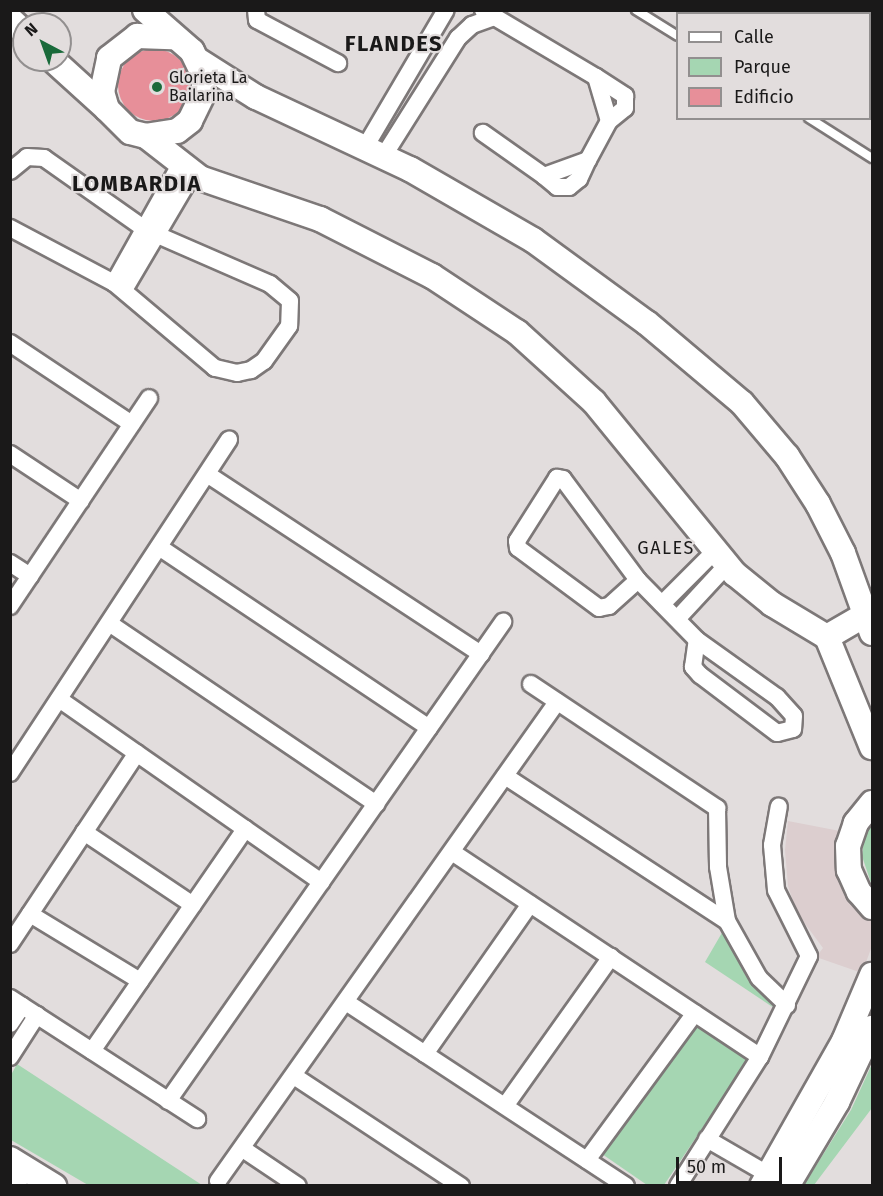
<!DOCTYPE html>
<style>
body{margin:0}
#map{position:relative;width:883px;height:1196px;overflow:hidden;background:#e2dddd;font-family:"Fira Sans",sans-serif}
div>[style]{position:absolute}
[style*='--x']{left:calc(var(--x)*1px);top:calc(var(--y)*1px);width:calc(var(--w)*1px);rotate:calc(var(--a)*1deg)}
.built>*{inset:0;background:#dccecf}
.green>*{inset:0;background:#a5d6b2}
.building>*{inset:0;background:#e78f99}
.round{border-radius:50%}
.path>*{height:2px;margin-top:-1px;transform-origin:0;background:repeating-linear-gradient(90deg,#9f9b9b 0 4.5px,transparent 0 7.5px)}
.roads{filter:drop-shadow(2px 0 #7d7878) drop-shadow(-2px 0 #7d7878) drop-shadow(0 2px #7d7878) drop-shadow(0 -2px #7d7878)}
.lane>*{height:8px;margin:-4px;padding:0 4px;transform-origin:4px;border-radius:4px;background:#fff}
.street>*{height:16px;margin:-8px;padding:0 8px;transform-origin:8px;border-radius:8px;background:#fff}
.secondary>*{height:24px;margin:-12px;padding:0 12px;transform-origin:12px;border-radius:12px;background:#fff}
.dots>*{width:16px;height:16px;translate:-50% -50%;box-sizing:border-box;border:3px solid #e2dddd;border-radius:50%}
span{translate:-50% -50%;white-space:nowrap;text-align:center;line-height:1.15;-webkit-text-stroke:4.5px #e2dddd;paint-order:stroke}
.poi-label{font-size:16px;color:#1a1919}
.left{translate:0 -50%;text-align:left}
.neighbourhood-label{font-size:18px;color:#1a1919;letter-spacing:1.5px}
.district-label{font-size:22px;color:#1a1919;font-weight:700;letter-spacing:1.5px}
.frame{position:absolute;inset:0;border:12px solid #1a1919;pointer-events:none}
.legend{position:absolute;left:676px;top:12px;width:195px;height:108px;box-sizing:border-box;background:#e2dddd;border:2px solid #928f8f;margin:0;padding:8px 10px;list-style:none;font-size:18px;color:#1a1919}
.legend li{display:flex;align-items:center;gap:12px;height:30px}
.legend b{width:30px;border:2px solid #928f8f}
.north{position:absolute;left:12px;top:12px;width:60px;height:60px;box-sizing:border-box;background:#e2dddd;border:2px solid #928f8f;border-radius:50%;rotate:319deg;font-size:16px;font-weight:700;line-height:24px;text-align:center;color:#1a1919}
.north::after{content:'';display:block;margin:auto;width:21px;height:27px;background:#196a3a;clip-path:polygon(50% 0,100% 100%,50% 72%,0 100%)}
.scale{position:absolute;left:676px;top:1157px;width:106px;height:27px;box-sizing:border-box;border:3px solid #1a1919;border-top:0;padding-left:8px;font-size:18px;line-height:21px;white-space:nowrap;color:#1a1919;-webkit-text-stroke:4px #e2dddd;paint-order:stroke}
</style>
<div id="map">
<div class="built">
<i style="clip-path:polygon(788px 821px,840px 831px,835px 852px,838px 872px,845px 891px,872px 920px,872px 946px,862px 973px,816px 957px,823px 948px,797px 913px,788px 886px,785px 850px)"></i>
</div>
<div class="green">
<i style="clip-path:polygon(872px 821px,872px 886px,862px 856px,864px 838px)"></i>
<i style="clip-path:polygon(723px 931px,746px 976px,774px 1008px,705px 962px)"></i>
<i style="clip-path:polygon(700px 1025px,746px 1057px,747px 1062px,664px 1185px,647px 1185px,602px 1154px,694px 1027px)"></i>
<i style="clip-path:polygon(17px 1064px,202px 1185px,88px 1185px,11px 1140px,11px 1075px)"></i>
<i style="clip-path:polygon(872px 1064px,872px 1108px,814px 1185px,804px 1185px,851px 1110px)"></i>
</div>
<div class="building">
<i class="round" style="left:118px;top:49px;width:72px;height:72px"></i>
</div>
<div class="path">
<i style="--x:40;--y:22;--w:12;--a:-76"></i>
</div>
<div class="roads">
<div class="lane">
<i style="--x:636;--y:10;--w:49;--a:31.8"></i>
<i style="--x:809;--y:118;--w:75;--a:32.4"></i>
</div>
<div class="street">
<i style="--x:256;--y:10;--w:10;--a:84"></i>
<i style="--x:257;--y:20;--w:92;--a:28"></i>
<i style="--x:483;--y:10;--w:131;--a:30.7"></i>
<i style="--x:596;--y:77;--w:46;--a:73.5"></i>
<i style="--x:609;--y:121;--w:44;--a:118.3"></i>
<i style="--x:588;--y:160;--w:47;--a:160"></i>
<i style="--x:544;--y:176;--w:75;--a:-144.8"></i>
<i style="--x:596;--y:77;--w:35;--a:33"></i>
<i style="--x:625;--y:96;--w:12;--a:90"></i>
<i style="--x:625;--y:108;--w:21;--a:141"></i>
<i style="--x:364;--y:149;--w:161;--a:-59.5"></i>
<i style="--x:383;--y:157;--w:141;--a:-57.8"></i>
<i style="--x:458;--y:38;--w:19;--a:-43"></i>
<i style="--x:472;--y:25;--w:23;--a:-20"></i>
<i style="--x:10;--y:171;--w:22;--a:-39"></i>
<i style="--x:27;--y:157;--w:17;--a:3"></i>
<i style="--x:44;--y:158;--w:125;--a:35.2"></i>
<i style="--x:146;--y:230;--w:135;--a:23.5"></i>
<i style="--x:270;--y:284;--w:26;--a:40"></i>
<i style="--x:290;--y:301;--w:25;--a:92"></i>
<i style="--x:289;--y:326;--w:43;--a:125.5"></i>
<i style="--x:264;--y:361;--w:16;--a:145"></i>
<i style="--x:251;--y:370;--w:14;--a:168"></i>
<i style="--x:237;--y:373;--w:23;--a:-167"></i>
<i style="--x:215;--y:368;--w:132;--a:-139.9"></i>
<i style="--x:114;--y:283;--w:118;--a:-152.1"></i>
<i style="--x:544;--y:176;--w:17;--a:40"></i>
<i style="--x:557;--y:187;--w:12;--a:0"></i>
<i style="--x:569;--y:187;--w:13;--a:-39"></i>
<i style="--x:579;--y:179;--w:21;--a:-65"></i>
<i style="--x:114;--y:283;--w:135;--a:-60.8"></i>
<i style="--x:124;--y:290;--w:136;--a:-59.5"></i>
<i style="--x:10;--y:343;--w:146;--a:33.6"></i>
<i style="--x:10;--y:454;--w:85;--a:33.5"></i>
<i style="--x:207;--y:474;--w:328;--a:33.3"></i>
<i style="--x:159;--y:547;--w:325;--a:33.8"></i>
<i style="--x:10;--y:563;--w:24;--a:33"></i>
<i style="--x:638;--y:580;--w:39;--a:138"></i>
<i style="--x:609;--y:606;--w:10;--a:169"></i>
<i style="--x:599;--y:608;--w:101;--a:-143.5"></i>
<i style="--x:518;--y:548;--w:7;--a:-98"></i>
<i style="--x:517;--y:541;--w:75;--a:-57.6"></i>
<i style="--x:557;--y:478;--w:6;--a:9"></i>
<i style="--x:563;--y:479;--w:126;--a:53.4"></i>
<i style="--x:638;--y:580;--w:84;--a:45.5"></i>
<i style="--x:697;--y:640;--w:98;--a:35.5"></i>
<i style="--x:777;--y:697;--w:25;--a:48"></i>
<i style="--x:794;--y:716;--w:13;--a:94"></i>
<i style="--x:793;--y:729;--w:16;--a:166"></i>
<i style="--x:777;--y:733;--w:96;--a:-143"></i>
<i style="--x:700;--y:675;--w:11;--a:-131"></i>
<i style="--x:693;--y:667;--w:27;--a:-82"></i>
<i style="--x:662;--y:604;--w:74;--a:-45"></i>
<i style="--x:10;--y:606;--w:250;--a:-56.2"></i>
<i style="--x:677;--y:619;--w:74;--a:-47.2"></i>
<i style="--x:109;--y:623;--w:323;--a:34.1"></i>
<i style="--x:531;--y:684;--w:224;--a:33.7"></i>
<i style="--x:717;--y:808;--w:59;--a:89"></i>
<i style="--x:718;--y:867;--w:55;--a:80.5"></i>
<i style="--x:727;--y:921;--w:65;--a:60.7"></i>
<i style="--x:759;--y:978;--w:39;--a:44"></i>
<i style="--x:59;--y:699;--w:320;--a:34.9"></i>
<i style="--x:10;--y:773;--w:399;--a:-56.7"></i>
<i style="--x:505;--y:776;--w:265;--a:33.2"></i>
<i style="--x:84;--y:832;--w:131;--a:33.8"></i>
<i style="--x:452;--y:852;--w:370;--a:33.6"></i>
<i style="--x:30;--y:914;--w:129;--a:31.3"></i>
<i style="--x:10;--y:944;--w:229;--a:-56.4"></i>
<i style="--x:10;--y:998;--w:223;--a:32.9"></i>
<i style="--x:346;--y:1002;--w:335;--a:33.3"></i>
<i style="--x:10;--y:1024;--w:22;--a:-56"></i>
<i style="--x:92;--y:1051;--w:270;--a:-55.4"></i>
<i style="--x:425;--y:1054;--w:183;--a:-55"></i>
<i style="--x:10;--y:1057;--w:50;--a:-57.3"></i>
<i style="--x:294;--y:1076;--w:200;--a:33.4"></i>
<i style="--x:168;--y:1101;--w:585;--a:-55.03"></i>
<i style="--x:505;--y:1106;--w:183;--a:-54.6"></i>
<i style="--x:707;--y:1139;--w:72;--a:30.1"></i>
<i style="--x:243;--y:1149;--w:66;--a:33.9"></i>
<i style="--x:587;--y:1160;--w:182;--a:-53.7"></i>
<i style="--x:218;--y:1181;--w:587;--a:-54.71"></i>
<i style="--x:678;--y:1186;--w:153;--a:-57.6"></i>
<i style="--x:760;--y:1057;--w:112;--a:-64.1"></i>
<i style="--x:809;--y:956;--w:74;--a:-116.6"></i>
<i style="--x:776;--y:890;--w:45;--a:-95.1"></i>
<i style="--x:772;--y:845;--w:39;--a:-80"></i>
</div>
<div class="secondary">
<i style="--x:145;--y:10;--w:62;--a:41.1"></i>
<i style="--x:192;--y:51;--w:28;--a:64"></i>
<i style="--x:204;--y:76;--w:16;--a:90"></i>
<i style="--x:204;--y:92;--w:32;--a:116"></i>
<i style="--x:190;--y:121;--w:16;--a:142"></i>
<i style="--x:177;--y:131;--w:31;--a:171"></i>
<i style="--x:146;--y:136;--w:16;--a:-166"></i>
<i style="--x:130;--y:132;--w:33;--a:-135"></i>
<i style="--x:107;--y:109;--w:18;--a:-106"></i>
<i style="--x:102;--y:92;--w:35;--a:-78"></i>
<i style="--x:109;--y:58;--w:36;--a:-38"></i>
<i style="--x:137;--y:36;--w:35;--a:2"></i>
<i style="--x:10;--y:19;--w:19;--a:43"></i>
<i style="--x:53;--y:60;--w:73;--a:42.2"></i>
<i style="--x:199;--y:61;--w:67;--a:32.3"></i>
<i style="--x:256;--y:97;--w:170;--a:25.1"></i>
<i style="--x:410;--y:169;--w:142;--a:30"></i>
<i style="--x:533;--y:240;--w:141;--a:36.1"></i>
<i style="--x:647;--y:323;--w:124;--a:40.1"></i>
<i style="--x:742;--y:403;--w:70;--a:49.7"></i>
<i style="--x:787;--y:456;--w:57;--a:57.1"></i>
<i style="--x:818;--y:504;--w:55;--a:63"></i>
<i style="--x:843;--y:553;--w:85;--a:70.1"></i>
<i style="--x:146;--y:136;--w:68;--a:37.9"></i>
<i style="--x:200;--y:178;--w:127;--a:18.9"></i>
<i style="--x:320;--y:219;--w:126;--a:27"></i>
<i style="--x:432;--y:276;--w:102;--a:33.4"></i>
<i style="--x:517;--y:332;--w:104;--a:42.3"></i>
<i style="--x:594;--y:402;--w:222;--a:50.7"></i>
<i style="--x:735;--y:574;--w:48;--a:39"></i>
<i style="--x:772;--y:604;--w:64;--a:31"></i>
<i style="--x:827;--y:637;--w:119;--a:67.8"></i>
<i style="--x:827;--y:637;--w:44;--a:-30.1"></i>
<i style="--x:872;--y:803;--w:26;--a:129"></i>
<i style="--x:856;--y:823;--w:24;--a:109"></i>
<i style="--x:848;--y:846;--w:24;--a:88"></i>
<i style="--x:849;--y:870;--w:24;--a:66"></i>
<i style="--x:859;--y:892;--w:20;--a:49"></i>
<i style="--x:10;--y:1159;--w:52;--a:31.5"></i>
<i style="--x:10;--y:1183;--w:6;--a:31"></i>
<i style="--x:762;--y:1186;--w:167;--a:-60.5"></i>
<i style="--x:844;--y:1041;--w:72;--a:-67"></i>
<i style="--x:787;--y:1186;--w:98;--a:-59.2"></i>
<i style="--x:837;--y:1102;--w:82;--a:-64.7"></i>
</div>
</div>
<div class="dots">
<i style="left:157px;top:87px;background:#196a3a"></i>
</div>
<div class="poi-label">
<span class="left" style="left:169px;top:87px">Glorieta La<br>Bailarina</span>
</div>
<div class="neighbourhood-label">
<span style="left:666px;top:548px">GALES</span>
</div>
<div class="district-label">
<span style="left:394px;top:44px">FLANDES</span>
<span style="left:137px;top:184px">LOMBARDIA</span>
</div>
<div class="frame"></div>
<ul class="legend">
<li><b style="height:8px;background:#fff"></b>Calle</li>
<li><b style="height:16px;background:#a5d6b2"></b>Parque</li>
<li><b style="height:16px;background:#e78f99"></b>Edificio</li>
</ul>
<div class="north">N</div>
<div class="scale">50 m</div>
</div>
